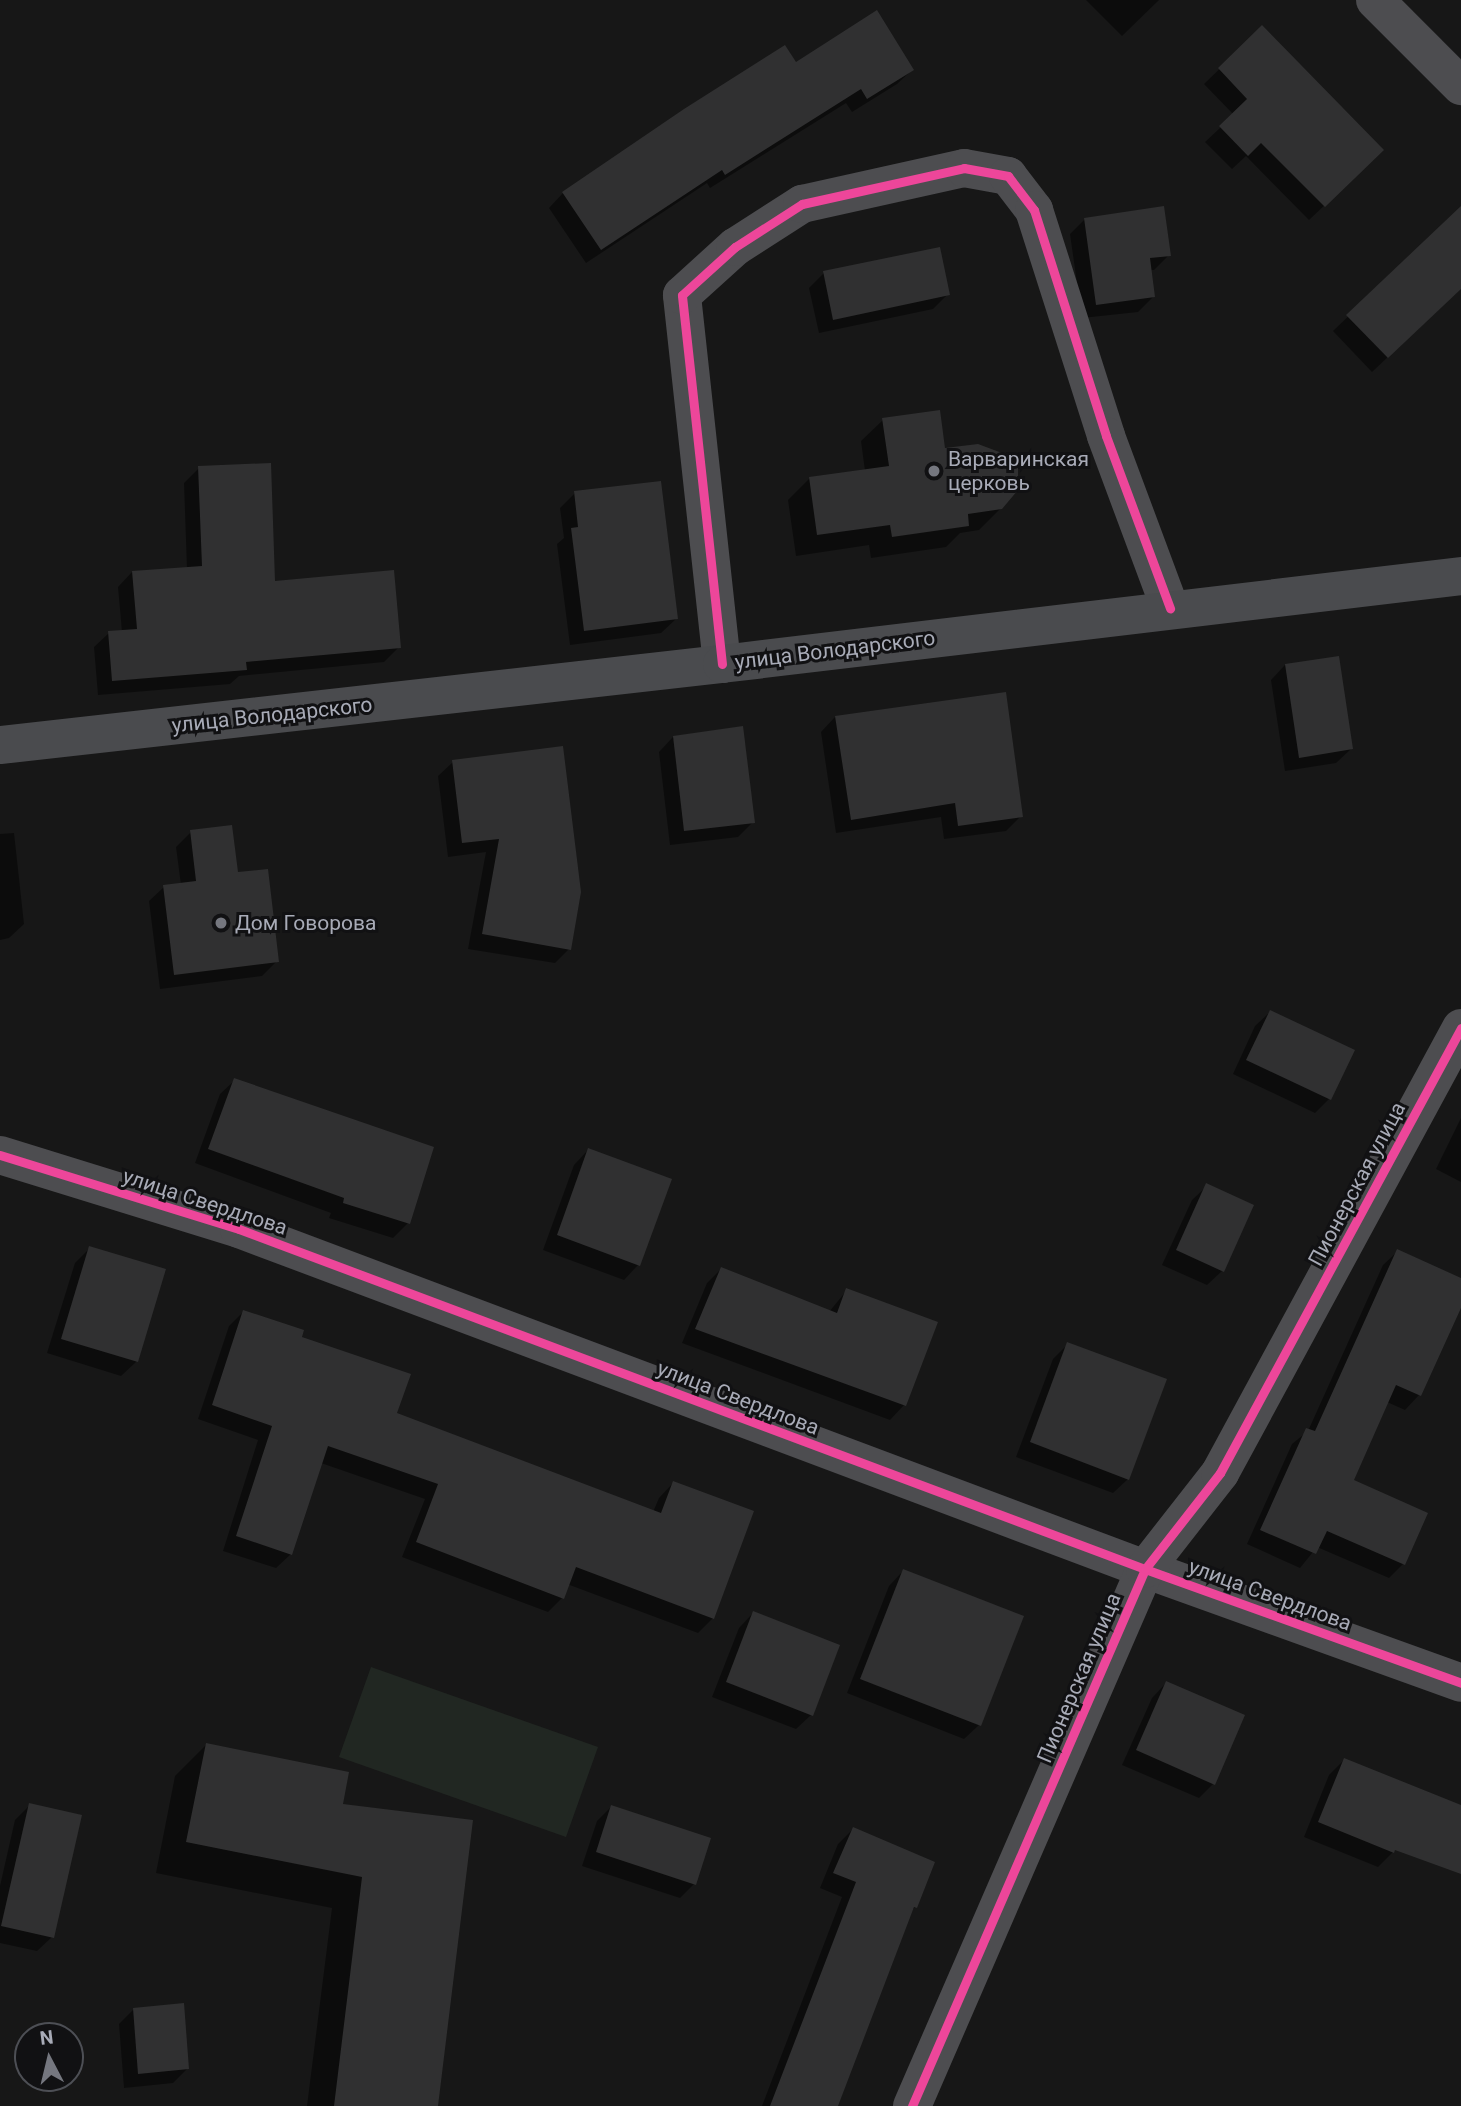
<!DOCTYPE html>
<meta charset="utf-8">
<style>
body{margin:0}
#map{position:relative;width:1461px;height:2106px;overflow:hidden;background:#171717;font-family:Roboto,sans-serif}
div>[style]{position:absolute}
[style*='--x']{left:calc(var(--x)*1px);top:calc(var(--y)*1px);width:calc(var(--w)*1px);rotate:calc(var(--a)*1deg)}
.green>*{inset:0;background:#212722}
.shadow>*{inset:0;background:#0007}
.building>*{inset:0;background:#303031}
.minor>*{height:38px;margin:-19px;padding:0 19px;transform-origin:19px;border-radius:19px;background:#4d4d50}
.secondary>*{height:38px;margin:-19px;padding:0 19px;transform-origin:19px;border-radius:19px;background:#4a4b4e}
.cycleway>*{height:9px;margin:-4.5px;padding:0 4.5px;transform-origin:4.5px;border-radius:4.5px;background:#ed469a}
.dots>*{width:19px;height:19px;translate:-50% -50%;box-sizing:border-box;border:4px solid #111113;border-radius:50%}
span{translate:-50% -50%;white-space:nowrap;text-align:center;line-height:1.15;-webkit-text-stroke:6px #111113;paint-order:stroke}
.poi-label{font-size:21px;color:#a8abb7}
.left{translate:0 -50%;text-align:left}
.street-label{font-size:21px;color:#a8abb7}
.north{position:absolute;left:14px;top:2022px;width:70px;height:70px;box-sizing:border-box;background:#111113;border:2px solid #4d4f55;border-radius:50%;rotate:353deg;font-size:19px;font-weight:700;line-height:28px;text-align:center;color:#a8abb7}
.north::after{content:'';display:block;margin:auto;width:24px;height:32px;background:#75777f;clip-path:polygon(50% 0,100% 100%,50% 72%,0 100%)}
</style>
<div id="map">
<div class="green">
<i style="clip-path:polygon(371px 1667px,598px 1747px,566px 1837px,339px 1757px)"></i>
</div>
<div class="shadow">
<i style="clip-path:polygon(1086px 0,1159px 0,1122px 36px)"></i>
<i style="clip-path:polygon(1262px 28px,1367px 165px,1309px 220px,1246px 156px,1232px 169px,1205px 142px,1234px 115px,1204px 84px)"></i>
<i style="clip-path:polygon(795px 64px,912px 70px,897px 84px,852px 112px,846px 103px,710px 188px,707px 183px,586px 263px,549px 208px,563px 193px)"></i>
<i style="clip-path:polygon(1454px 215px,1461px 223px,1461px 288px,1372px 372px,1333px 331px)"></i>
<i style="clip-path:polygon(1085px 219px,1169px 255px,1154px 270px,1149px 270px,1153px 297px,1138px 312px,1082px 318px,1070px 234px)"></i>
<i style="clip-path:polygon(824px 273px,948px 294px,933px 309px,819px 333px,809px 288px)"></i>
<i style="clip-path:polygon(883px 420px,1001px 508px,979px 530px,960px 533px,946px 547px,871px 558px,869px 545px,796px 556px,788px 500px,809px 479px,865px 471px,861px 441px)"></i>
<i style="clip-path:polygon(199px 468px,273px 583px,399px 647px,384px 662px,239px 676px,230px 684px,98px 695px,94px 647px,109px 633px,122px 632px,118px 587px,132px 572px,187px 569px,184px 483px)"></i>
<i style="clip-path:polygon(575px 493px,676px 619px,661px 633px,570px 645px,557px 544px,564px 538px,560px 508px)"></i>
<i style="clip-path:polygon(1285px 665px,1351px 749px,1336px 763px,1285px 771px,1271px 680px)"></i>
<i style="clip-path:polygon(835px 717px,1021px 816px,1006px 831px,944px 839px,941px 817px,836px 833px,821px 732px)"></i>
<i style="clip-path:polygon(673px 737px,753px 822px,738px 837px,670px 845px,659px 752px)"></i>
<i style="clip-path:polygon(453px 762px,569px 949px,555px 963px,468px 949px,486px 852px,448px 857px,438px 776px)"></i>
<i style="clip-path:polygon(191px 832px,236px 874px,277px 961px,262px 976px,160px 989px,149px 901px,164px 887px,181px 885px,176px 847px)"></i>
<i style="clip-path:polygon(14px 833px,24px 924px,9px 938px,0 940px,0 834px)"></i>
<i style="clip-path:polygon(1270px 1012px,1329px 1099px,1315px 1113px,1233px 1074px,1255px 1026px)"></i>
<i style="clip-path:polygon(235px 1080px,408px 1223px,393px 1238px,329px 1218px,331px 1213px,195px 1163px,220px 1094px)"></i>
<i style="clip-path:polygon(1461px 1118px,1461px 1182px,1436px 1169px)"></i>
<i style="clip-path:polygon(588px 1150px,638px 1265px,624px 1280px,543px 1250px,574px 1165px)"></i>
<i style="clip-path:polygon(1207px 1186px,1222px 1271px,1207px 1285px,1162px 1265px,1192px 1200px)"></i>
<i style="clip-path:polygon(90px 1248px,164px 1271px,136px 1362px,121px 1376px,47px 1353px,75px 1263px)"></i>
<i style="clip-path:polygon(1398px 1251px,1461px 1280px,1461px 1304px,1419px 1395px,1405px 1410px,1387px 1402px,1352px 1481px,1403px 1564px,1389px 1578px,1317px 1547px,1300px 1568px,1247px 1544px,1292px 1444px,1308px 1431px,1383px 1265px)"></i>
<i style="clip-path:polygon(721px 1269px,829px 1312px,847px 1290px,904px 1405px,890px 1420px,682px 1343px,707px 1283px)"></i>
<i style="clip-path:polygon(243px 1312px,300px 1338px,395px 1414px,653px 1512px,659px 1498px,673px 1483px,713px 1618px,698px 1633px,567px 1584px,562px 1598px,548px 1612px,402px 1557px,425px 1499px,321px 1463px,291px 1554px,276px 1568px,223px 1551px,258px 1440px,198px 1419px,229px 1326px)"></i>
<i style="clip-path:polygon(1068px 1344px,1128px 1479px,1113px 1493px,1016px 1457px,1053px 1359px)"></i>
<i style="clip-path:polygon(903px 1571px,979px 1725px,964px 1739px,847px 1693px,889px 1586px)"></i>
<i style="clip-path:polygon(753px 1613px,811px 1715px,796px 1729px,712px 1697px,739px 1628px)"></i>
<i style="clip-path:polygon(1166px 1683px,1213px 1784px,1199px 1798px,1122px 1765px,1152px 1698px)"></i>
<i style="clip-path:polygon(206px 1745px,341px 1805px,436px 2106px,307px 2106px,332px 1908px,156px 1873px,175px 1776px)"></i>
<i style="clip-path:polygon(1344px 1760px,1393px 1852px,1378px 1867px,1304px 1837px,1329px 1775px)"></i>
<i style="clip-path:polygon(30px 1805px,52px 1937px,37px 1951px,0 1943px,0 1886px,15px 1820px)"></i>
<i style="clip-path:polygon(611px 1807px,694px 1884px,680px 1898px,582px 1866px,597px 1821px)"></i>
<i style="clip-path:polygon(853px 1829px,915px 1907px,909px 1913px,833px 2106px,762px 2106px,842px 1897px,820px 1888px,838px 1844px)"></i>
<i style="clip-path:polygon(134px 2009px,187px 2069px,173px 2083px,124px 2088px,119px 2024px)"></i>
</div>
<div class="building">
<i style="clip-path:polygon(877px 10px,914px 70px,867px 99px,861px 89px,725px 175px,722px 170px,601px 250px,562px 192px,684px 109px,785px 45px,796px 62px)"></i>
<i style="clip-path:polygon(1262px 25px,1384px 150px,1325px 207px,1261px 143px,1248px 156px,1219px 126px,1247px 99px,1218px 68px)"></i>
<i style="clip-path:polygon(1164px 206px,1171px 256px,1150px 258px,1155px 297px,1096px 305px,1084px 218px)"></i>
<i style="clip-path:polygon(1461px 206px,1461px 289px,1388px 358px,1346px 315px)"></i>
<i style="clip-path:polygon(940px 247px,950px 295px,833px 320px,823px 271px)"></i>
<i style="clip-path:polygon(940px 410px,945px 448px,978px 444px,1010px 456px,1018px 465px,1018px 490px,1002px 509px,968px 514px,969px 526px,892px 537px,890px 525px,817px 535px,809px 477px,889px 466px,882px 418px)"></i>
<i style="clip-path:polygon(271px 463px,275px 581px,394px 570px,401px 648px,246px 662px,247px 670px,112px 681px,108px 631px,137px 629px,132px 571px,202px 566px,198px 466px)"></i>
<i style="clip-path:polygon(661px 481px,678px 619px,584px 631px,571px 528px,578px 527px,574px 491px)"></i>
<i style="clip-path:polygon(1339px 656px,1353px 749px,1299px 758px,1285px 664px)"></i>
<i style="clip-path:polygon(1006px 692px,1023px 817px,958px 826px,955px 803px,851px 820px,835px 716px)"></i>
<i style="clip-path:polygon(743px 726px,755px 823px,684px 831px,673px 736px)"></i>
<i style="clip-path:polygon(563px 746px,581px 892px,571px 950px,482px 934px,499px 839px,462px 843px,452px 760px)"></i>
<i style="clip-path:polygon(232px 825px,238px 872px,268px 869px,279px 962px,174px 975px,163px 885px,196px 881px,190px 830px)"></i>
<i style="clip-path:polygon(1270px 1010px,1355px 1050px,1331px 1100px,1246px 1060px)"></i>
<i style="clip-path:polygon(234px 1078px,434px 1147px,410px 1224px,343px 1203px,344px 1198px,208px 1149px)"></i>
<i style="clip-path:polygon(588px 1148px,672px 1179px,640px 1266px,557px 1235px)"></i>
<i style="clip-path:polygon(1206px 1183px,1254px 1205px,1224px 1272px,1176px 1250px)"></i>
<i style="clip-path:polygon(89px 1246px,166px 1269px,138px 1362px,61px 1339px)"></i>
<i style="clip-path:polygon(1397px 1249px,1461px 1278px,1461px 1308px,1421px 1396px,1396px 1385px,1354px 1480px,1428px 1513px,1405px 1565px,1327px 1531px,1316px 1554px,1260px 1530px,1306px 1428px,1315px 1431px)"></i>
<i style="clip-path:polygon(721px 1267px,837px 1313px,846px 1288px,938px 1322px,906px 1406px,695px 1329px)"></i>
<i style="clip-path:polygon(243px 1310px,304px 1330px,302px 1337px,411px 1374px,397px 1413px,661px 1513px,673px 1481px,754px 1511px,714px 1619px,576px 1567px,564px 1599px,416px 1542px,438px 1484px,328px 1446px,292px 1555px,236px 1536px,272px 1426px,212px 1405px)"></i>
<i style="clip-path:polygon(1067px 1342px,1167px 1379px,1129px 1480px,1030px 1442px)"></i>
<i style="clip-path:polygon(903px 1569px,1024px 1616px,981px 1726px,860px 1679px)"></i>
<i style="clip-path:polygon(753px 1611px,840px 1645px,813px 1716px,726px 1682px)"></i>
<i style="clip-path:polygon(1166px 1681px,1245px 1715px,1215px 1785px,1136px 1750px)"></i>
<i style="clip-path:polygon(206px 1743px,349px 1772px,343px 1804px,473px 1820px,438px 2106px,334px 2106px,362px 1877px,186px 1842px)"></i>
<i style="clip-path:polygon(1344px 1758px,1461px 1805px,1461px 1874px,1395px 1850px,1394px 1853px,1318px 1822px)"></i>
<i style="clip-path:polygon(29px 1803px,82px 1815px,54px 1938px,1px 1926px)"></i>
<i style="clip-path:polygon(611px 1805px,711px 1838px,696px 1885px,596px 1852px)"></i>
<i style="clip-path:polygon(853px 1827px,935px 1862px,917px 1908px,914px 1907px,838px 2106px,770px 2106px,856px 1882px,833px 1873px)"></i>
<i style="clip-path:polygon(184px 2003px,189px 2069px,138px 2074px,133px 2008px)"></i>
</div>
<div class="minor">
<i style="--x:1375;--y:0;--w:122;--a:45"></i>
<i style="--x:722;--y:664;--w:371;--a:-96.2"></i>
<i style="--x:682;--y:295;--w:72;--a:-42.2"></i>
<i style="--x:735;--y:247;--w:80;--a:-32.7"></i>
<i style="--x:802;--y:204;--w:166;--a:-12.5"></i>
<i style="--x:964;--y:168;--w:45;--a:10.3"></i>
<i style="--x:1008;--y:176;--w:43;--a:52.6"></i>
<i style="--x:1034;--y:210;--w:237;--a:72.3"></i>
<i style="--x:1106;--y:436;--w:184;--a:69.6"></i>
<i style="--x:0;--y:1155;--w:250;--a:17.2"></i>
<i style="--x:239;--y:1229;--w:968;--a:20.57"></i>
<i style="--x:1145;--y:1569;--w:336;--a:19.8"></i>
<i style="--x:912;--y:2106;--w:585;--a:-66.54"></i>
<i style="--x:1145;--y:1569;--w:122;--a:-52"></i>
<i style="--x:1220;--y:1473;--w:506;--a:-61.56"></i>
</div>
<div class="secondary">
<i style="--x:0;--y:745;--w:727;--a:-6.4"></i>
<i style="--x:722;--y:664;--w:744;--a:-6.79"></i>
</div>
<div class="cycleway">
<i style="--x:722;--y:664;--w:371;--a:-96.2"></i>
<i style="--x:682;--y:295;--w:72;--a:-42.2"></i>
<i style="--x:735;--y:247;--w:80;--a:-32.7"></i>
<i style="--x:802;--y:204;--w:166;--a:-12.5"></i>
<i style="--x:964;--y:168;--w:45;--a:10.3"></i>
<i style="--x:1008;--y:176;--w:43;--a:52.6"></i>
<i style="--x:1034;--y:210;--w:237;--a:72.3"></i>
<i style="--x:1106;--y:436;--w:184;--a:69.6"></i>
<i style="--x:0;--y:1155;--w:250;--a:17.2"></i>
<i style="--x:239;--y:1229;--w:968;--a:20.57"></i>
<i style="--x:1145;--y:1569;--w:336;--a:19.8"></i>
<i style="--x:912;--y:2106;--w:585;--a:-66.54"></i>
<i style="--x:1145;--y:1569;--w:122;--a:-52"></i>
<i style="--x:1220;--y:1473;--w:506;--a:-61.56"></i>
</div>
<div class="dots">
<i style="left:934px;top:471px;background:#75777f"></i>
<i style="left:221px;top:923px;background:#75777f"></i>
</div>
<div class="poi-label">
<span class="left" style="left:948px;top:471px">Варваринская<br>церковь</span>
<span class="left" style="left:235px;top:923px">Дом Говорова</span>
</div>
<div class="street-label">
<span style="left:835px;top:650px;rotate:-7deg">улица Володарского</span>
<span style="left:272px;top:715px;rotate:-6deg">улица Володарского</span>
<span style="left:1357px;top:1184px;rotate:-62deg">Пионерская улица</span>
<span style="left:205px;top:1202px;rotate:18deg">улица Свердлова</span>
<span style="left:738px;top:1398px;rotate:21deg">улица Свердлова</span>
<span style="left:1270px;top:1595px;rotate:20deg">улица Свердлова</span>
<span style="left:1079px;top:1678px;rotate:-67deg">Пионерская улица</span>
</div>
<div class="north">N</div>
</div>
